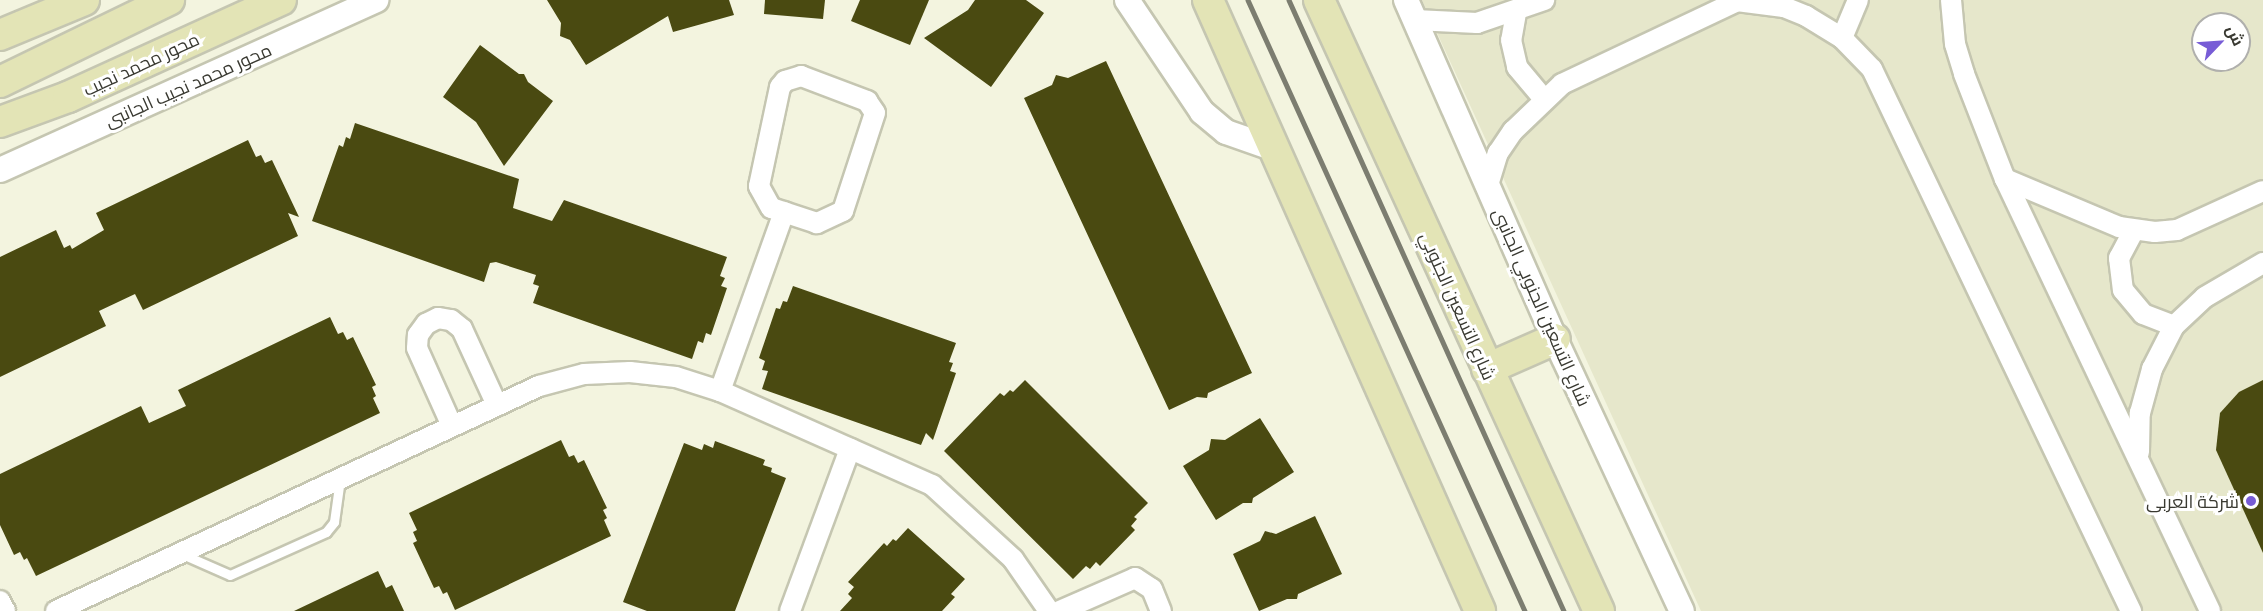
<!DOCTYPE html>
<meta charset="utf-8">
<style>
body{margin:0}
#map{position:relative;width:2263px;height:611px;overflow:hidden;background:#f3f4df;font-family:"Exo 2",Cairo,sans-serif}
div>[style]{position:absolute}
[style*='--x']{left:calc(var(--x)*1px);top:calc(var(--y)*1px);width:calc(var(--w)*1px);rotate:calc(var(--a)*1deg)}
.built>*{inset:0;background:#e6e7cb}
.building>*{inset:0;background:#4a4a11}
.roads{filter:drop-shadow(2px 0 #c5c6b1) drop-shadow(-2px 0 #c5c6b1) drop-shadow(0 2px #c5c6b1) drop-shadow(0 -2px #c5c6b1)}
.service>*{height:9px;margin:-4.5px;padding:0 4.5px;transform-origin:4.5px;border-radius:4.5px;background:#fff}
.minor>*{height:20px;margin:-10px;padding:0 10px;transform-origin:10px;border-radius:10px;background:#fff}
.tertiary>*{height:24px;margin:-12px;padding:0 12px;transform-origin:12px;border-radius:12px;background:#fff}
.primary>*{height:30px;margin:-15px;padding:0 15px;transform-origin:15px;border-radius:15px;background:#e3e4b6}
.rail>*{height:4.5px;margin:-2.25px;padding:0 2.25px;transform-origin:2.25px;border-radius:2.25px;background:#7c7d70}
.dots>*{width:16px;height:16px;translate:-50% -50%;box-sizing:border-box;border:3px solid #fff;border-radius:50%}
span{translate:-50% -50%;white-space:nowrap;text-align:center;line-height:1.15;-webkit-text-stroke:6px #fff;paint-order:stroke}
.street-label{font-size:18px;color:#393931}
.poi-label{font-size:18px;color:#393931}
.right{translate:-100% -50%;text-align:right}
.north{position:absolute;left:2191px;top:12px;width:60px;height:60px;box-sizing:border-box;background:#fff;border:2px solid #b0b0ad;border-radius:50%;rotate:65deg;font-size:16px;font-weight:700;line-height:24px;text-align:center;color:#393931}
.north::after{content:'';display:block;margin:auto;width:21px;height:27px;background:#775cd6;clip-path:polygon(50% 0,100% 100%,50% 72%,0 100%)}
</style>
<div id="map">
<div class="built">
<i style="clip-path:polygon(evenodd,1422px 0,2263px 0,2263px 611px,1701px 611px,1422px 0,2203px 24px,2239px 24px,2239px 60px,2203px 60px,2203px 24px)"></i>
</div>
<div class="building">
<i style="clip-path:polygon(547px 0,729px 0,734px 15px,673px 32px,668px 16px,586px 65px,570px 40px,560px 36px,561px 23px)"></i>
<i style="clip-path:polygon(765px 0,825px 0,823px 19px,764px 14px)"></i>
<i style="clip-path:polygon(860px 0,929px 0,910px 45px,851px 21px)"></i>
<i style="clip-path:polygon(975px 0,1026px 0,1044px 13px,991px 87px,924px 38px,968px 10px)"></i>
<i style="clip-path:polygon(480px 45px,519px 74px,524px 74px,528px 82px,553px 101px,504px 166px,476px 122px,443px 97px)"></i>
<i style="clip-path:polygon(1106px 61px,1252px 373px,1208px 393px,1207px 398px,1197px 397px,1169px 410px,1024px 98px,1052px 85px,1056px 75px,1068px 78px)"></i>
<i style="clip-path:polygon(355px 123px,519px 179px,513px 208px,552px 221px,564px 200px,727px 257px,720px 276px,725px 278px,721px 286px,727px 288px,711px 335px,706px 333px,703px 343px,698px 341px,692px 359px,533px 303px,539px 286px,533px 284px,536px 275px,496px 262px,490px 263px,484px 282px,312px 221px,339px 145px,343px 147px,346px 137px,350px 139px)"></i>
<i style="clip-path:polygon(248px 140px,256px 157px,261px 155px,265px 163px,272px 160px,299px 217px,288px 213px,298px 236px,143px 310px,135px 294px,99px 311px,106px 326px,0 377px,0 257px,56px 230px,64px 248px,70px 245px,72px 249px,104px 230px,96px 213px)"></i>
<i style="clip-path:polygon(793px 286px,956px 343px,949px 362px,953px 363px,950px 371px,956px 373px,933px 440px,926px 433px,921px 445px,762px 389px,768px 371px,762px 370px,765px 361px,759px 358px,776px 308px,780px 309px,783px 301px,787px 302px)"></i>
<i style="clip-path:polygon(330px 317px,338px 334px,343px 332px,347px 340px,353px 337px,376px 385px,372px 387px,376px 396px,373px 398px,380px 413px,36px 576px,27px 558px,24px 560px,20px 552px,14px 555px,0 525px,0 474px,141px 406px,149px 423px,186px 406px,178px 390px)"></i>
<i style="clip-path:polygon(1025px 380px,1148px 503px,1134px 517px,1137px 519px,1131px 526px,1135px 530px,1100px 566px,1096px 562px,1090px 569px,1086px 566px,1073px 579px,944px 451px,1000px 393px,1004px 396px,1010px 390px,1013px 392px)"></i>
<i style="clip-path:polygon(2263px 380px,2263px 553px,2216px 450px,2220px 413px,2239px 392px)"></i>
<i style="clip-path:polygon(1260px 418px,1294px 472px,1253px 498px,1252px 503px,1243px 503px,1216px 520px,1183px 466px,1209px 450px,1211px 439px,1225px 440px)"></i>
<i style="clip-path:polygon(561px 440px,569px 457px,574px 455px,578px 463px,584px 460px,607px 508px,603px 510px,607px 518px,604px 520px,611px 536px,455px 610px,447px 592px,443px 594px,439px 586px,434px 588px,413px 543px,417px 541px,413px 532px,417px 530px,409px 513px)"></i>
<i style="clip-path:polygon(715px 441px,765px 460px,763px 465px,772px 468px,771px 472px,786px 478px,735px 611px,647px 611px,623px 602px,684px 443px,702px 450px,704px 444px,713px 448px)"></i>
<i style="clip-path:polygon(1315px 516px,1342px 574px,1298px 594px,1297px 599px,1287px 599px,1259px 611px,1233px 554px,1260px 541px,1265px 531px,1276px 534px)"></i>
<i style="clip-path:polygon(908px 528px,965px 579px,951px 594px,955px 597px,942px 611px,840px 611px,852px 598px,848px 594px,854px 587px,848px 582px,884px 543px,887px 546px,893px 539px,896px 541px)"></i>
<i style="clip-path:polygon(378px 571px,386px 588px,392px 585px,404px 611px,294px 611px)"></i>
</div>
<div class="roads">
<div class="service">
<i style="--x:182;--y:554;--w:52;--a:23.6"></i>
<i style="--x:230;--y:575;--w:105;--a:-24.1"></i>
<i style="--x:326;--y:532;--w:13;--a:-51"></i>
<i style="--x:334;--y:522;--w:43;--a:-82.1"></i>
</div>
<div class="minor">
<i style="--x:1951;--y:0;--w:44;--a:84.8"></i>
<i style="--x:1955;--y:44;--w:31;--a:73"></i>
<i style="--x:1964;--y:74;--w:113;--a:68.7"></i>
<i style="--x:2005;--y:179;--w:478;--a:64.6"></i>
<i style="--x:1737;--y:1;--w:47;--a:7.3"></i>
<i style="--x:1784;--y:7;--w:24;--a:22"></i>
<i style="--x:1806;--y:16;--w:42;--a:31.4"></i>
<i style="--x:1842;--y:38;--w:43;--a:45.9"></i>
<i style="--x:1872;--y:69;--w:601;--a:64.46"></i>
<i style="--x:1516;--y:13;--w:27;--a:100"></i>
<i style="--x:1511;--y:40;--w:28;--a:77"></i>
<i style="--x:1517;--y:67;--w:40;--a:50"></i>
<i style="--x:1415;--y:20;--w:62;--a:2.8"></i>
<i style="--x:1477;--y:23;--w:71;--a:-18.9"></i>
<i style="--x:1842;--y:38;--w:41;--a:-67.2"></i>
<i style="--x:801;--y:76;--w:71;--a:20.7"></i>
<i style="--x:867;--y:101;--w:14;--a:56"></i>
<i style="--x:875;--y:113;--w:103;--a:108.1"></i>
<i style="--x:843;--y:211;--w:29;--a:155"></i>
<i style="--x:817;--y:223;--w:48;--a:-161.9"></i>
<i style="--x:771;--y:208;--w:25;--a:-119"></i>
<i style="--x:759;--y:186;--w:101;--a:-78"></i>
<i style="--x:780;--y:87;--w:8;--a:-50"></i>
<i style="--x:785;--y:81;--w:17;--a:-17"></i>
<i style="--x:2005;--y:179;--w:124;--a:22.8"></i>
<i style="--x:2119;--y:227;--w:36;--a:8"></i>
<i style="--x:2155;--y:232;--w:22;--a:-5"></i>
<i style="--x:2177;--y:230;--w:94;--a:-24.4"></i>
<i style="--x:1488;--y:185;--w:34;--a:-73"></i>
<i style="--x:1498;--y:153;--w:27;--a:-56"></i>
<i style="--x:1513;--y:131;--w:68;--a:-43.8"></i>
<i style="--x:1562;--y:84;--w:197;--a:-25.3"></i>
<i style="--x:2134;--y:230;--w:32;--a:118"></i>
<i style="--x:2119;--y:258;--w:32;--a:83"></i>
<i style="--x:2123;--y:290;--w:31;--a:50"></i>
<i style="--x:2143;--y:314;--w:33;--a:21"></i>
<i style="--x:720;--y:391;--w:190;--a:-70.3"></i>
<i style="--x:452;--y:426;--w:85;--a:-114.2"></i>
<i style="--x:417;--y:348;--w:13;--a:-86"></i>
<i style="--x:418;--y:335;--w:14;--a:-54"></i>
<i style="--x:426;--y:324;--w:13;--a:-27"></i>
<i style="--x:438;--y:318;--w:13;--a:9"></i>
<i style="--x:451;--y:320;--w:14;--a:39"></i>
<i style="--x:462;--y:329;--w:84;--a:65.3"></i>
<i style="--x:2139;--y:452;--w:39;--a:-89"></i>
<i style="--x:2140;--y:413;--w:46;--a:-74.7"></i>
<i style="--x:2152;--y:369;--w:48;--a:-62.9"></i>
<i style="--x:2174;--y:326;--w:42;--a:-43.1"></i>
<i style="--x:2205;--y:297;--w:67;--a:-30.4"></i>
<i style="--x:0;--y:601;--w:11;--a:63"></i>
<i style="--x:56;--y:611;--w:533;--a:-24.98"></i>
<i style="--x:539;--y:386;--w:47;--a:-14.9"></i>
<i style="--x:584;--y:374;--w:46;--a:-2.5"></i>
<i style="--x:630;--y:372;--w:46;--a:6.2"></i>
<i style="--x:676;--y:377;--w:46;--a:17.7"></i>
<i style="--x:720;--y:391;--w:232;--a:23.9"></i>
<i style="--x:932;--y:485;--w:110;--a:42.4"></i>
<i style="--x:1013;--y:559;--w:63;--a:55.3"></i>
<i style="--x:790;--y:611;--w:173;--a:-69.7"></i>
<i style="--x:1060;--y:611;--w:82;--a:-23.7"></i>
<i style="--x:1135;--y:578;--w:20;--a:33"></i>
<i style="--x:1152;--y:589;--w:24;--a:68"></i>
</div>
<div class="tertiary">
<i style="--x:1127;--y:0;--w:135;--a:56.2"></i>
<i style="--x:1202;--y:112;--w:31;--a:40"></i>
<i style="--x:1226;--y:132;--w:49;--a:19.2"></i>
<i style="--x:1406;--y:0;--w:370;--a:66.3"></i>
<i style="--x:1555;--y:339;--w:300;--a:65"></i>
<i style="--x:0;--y:170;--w:413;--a:-24.3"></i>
</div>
<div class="primary">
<i style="--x:1208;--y:0;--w:669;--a:66"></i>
<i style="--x:1319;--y:0;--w:672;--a:65.38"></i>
<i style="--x:0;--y:35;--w:91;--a:-22.6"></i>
<i style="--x:0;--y:82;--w:188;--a:-25.9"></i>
<i style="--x:0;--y:122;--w:72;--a:-20.2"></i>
<i style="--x:68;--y:97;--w:234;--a:-24.5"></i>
<i style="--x:1487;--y:369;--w:74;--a:-23.8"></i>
</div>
</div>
<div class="rail">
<i style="--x:1248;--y:0;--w:671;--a:65.61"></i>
<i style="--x:1289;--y:0;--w:670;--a:65.77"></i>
</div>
<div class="dots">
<i style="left:2251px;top:501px;background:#775cd6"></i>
</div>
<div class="street-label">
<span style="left:141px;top:64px;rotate:-25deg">محور محمد نجيب</span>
<span style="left:188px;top:85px;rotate:-24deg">محور محمد نجيب الجانبى</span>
<span style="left:1458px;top:306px;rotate:66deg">شارع التسعين الجنوبي</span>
<span style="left:1542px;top:307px;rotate:66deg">شارع التسعين الجنوبي الجانبى</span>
</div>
<div class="poi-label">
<span class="right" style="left:2239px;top:501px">شركة العربى</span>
</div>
<div class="north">ش</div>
</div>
